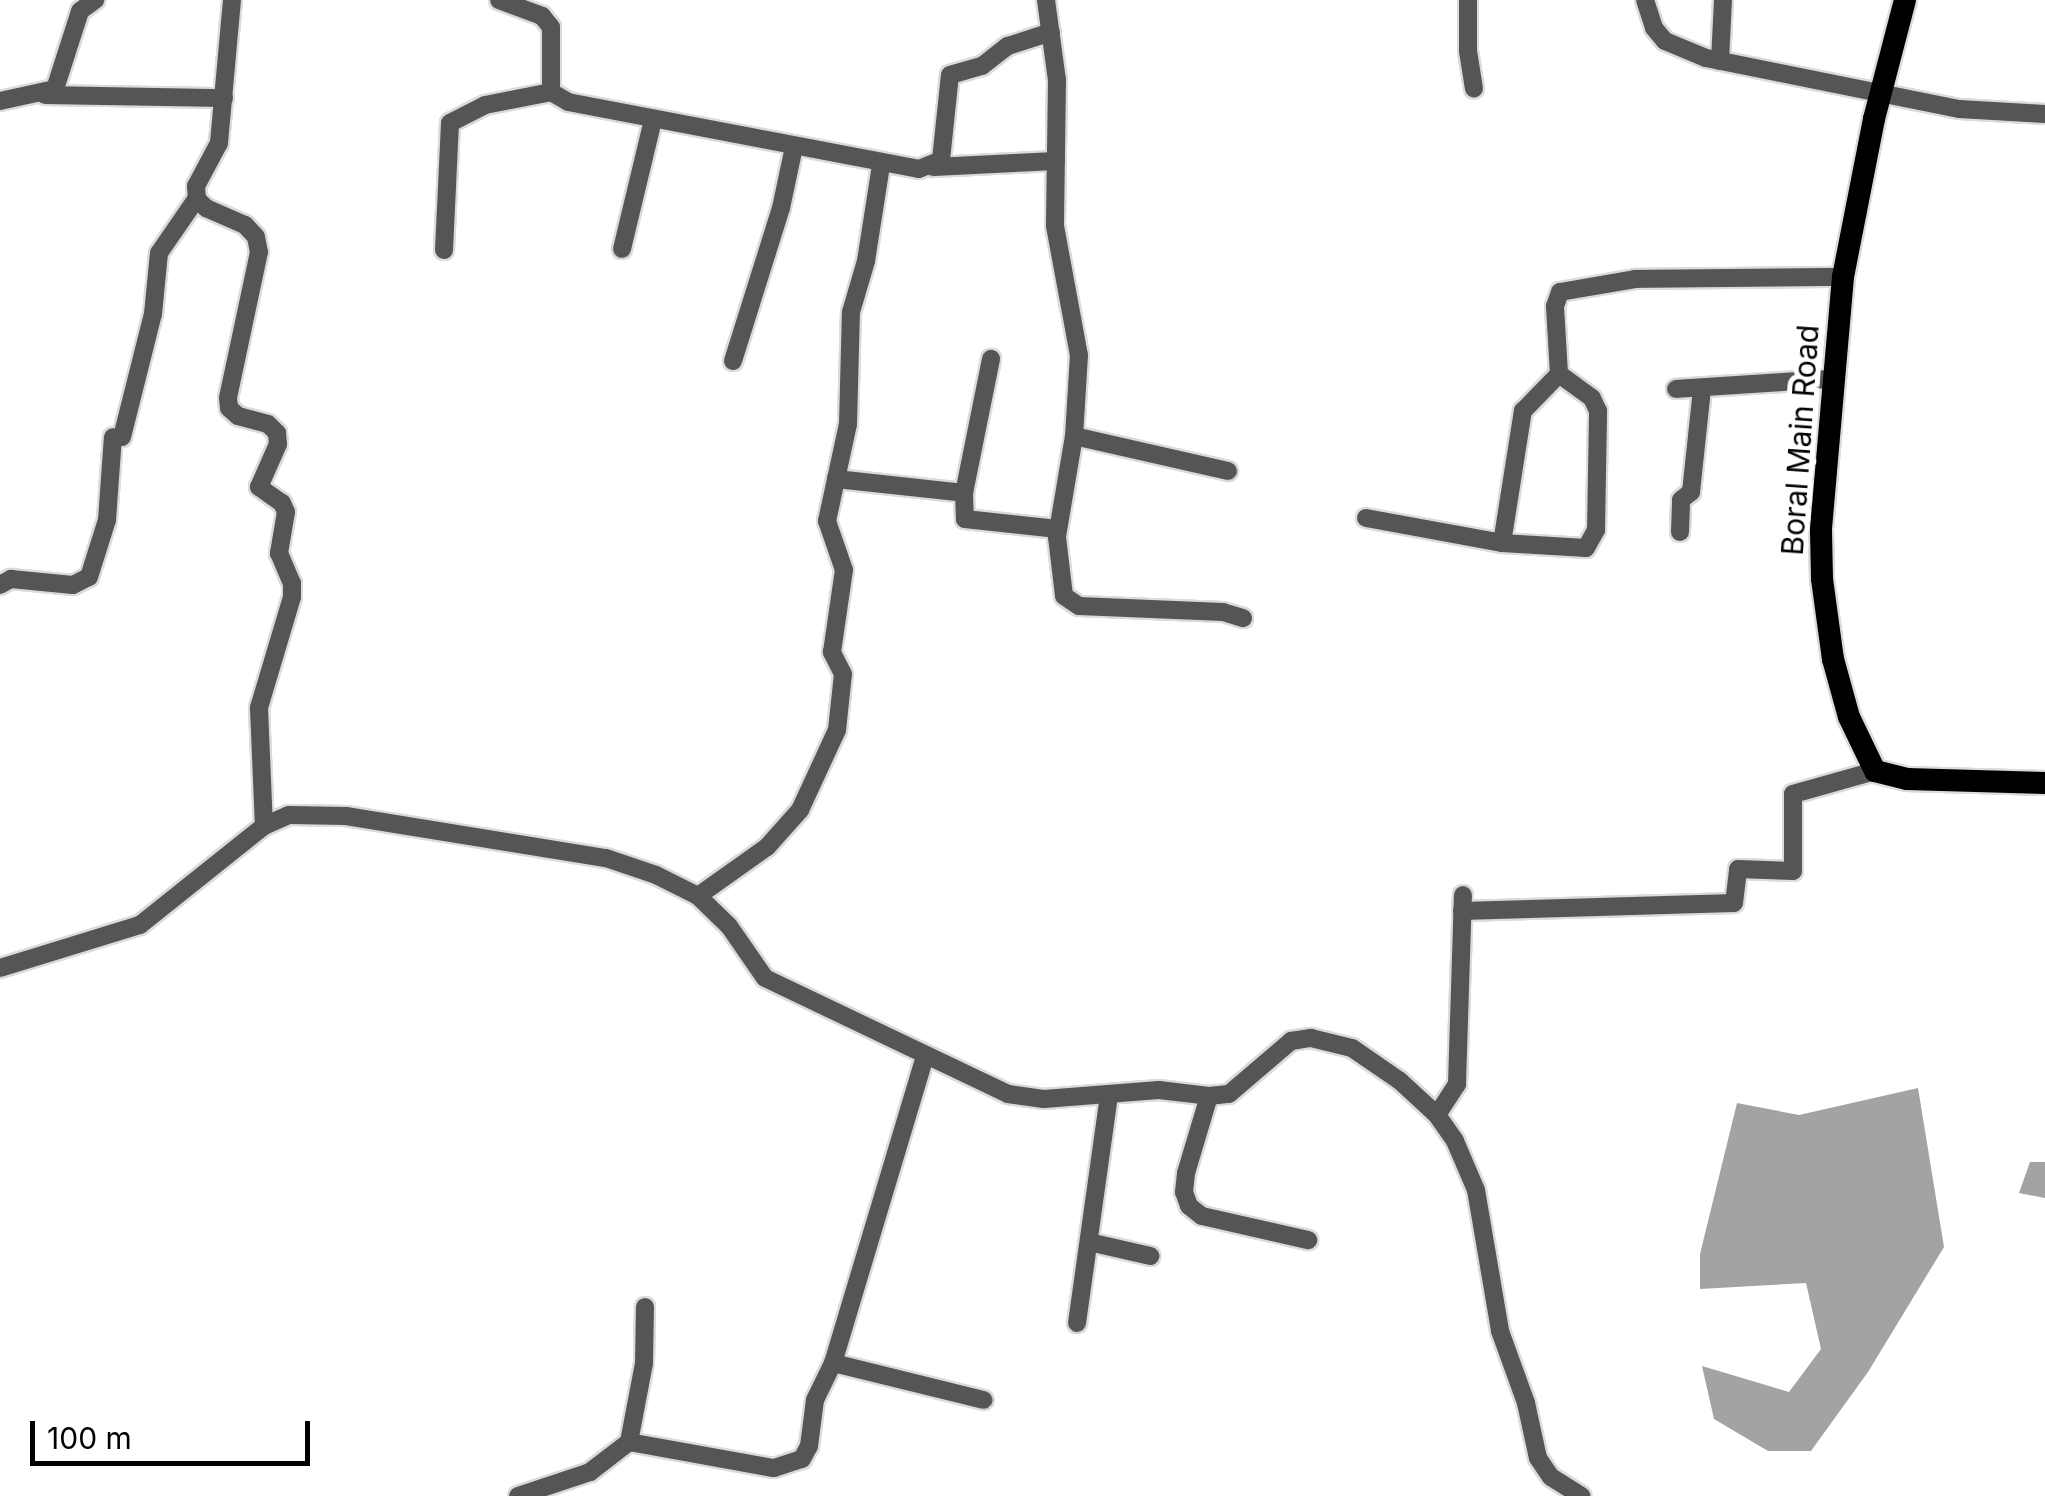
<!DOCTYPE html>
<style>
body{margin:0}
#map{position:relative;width:2045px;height:1496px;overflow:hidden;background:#fff;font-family:Inter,sans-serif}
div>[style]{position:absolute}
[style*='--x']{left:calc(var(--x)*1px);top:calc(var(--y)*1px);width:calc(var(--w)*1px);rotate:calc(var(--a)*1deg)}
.water>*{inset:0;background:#a3a3a3}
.roads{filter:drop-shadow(2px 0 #dbdbdb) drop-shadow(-2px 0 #dbdbdb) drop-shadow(0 2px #dbdbdb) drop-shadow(0 -2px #dbdbdb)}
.minor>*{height:18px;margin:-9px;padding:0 9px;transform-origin:9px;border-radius:9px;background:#555}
.major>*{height:22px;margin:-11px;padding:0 11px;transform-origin:11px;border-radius:11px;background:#000}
span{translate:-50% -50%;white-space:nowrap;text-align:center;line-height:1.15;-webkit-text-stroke:10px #fff;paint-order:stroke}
.street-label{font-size:30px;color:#000}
.scale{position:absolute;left:30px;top:1421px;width:280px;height:45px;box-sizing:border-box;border:5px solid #000;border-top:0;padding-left:12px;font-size:30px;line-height:35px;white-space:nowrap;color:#000;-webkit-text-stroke:8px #fff;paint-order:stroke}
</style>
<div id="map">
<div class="water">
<i style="clip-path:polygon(1918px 1088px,1944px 1247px,1868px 1372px,1811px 1451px,1768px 1451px,1714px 1419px,1702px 1366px,1789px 1392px,1821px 1349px,1806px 1283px,1700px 1289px,1700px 1254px,1737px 1103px,1799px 1115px)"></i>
<i style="clip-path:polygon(2030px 1162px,2045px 1162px,2045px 1198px,2019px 1193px)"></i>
</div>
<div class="roads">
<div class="minor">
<i style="--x:232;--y:0;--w:144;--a:95.2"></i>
<i style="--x:219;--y:143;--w:49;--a:118.1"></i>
<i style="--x:196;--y:186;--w:13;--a:86"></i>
<i style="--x:197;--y:199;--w:13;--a:45"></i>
<i style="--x:206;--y:208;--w:43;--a:23.6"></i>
<i style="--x:245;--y:225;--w:16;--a:47"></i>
<i style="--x:256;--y:237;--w:15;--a:79"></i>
<i style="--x:259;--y:252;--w:149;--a:102"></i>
<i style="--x:228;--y:398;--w:10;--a:84"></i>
<i style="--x:229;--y:408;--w:12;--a:42"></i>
<i style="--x:238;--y:416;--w:31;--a:15"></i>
<i style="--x:268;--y:424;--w:13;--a:45"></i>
<i style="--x:277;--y:433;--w:11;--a:85"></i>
<i style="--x:278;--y:444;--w:47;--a:113.8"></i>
<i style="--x:259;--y:487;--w:28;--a:35"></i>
<i style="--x:282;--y:503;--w:10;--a:66"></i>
<i style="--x:286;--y:512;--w:42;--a:99.7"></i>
<i style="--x:279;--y:553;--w:33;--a:67"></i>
<i style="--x:292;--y:583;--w:14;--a:90"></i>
<i style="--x:292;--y:597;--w:116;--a:106.6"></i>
<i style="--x:259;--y:708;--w:118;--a:87.6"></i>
<i style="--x:499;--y:0;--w:46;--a:20.4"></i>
<i style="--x:542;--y:16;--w:14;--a:51"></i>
<i style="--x:551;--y:27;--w:65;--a:90"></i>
<i style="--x:551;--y:92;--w:20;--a:30"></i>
<i style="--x:568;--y:102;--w:357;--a:10.8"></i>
<i style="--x:919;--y:169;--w:24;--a:-22"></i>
<i style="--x:941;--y:160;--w:85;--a:-84"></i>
<i style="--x:950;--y:75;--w:33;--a:-16"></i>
<i style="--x:982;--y:66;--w:33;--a:-38"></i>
<i style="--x:1008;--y:46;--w:45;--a:-18"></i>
<i style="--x:1046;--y:0;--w:81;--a:82.2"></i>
<i style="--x:1057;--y:80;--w:146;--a:90.8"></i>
<i style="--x:1055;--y:226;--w:131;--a:79.5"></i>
<i style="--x:1079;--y:355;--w:81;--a:93.5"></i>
<i style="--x:1074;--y:436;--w:102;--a:99.6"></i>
<i style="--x:1057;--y:537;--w:59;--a:83.2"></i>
<i style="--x:1064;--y:596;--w:18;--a:34"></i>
<i style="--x:1079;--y:606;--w:144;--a:2.4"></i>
<i style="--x:1223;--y:612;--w:21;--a:17"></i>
<i style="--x:1468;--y:0;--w:51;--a:90"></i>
<i style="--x:1468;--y:51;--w:38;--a:81"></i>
<i style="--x:1645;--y:0;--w:29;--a:72"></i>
<i style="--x:1654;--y:28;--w:17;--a:50"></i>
<i style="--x:1665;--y:41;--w:44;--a:22.5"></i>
<i style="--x:1706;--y:58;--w:258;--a:11.4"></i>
<i style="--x:1959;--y:109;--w:86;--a:3.3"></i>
<i style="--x:1720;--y:61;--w:61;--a:-87.2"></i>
<i style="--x:45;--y:95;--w:179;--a:1"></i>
<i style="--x:0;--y:101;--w:56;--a:-12.3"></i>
<i style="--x:55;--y:89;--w:82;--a:-72.2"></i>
<i style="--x:80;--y:11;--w:19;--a:-36"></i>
<i style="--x:933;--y:167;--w:123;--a:-2.8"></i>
<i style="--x:622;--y:249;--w:133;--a:-76.5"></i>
<i style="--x:444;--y:250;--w:127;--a:-87.3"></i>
<i style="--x:450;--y:123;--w:39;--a:-27"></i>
<i style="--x:485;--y:105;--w:67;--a:-11.1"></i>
<i style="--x:733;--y:361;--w:160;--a:-72.6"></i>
<i style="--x:781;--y:208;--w:62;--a:-78"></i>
<i style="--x:1676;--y:389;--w:156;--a:-3.7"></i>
<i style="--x:1074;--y:436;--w:158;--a:12.8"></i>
<i style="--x:122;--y:437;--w:127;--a:-75.9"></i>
<i style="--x:153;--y:314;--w:61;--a:-84.4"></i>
<i style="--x:159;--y:253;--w:67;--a:-55.4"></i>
<i style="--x:836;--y:479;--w:129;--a:6.2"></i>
<i style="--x:964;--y:493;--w:137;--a:-78.6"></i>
<i style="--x:964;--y:493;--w:26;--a:88"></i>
<i style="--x:965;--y:519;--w:93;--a:6.2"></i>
<i style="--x:1366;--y:518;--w:138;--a:10.4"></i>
<i style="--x:1502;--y:543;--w:84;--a:3.4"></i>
<i style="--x:1586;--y:548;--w:21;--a:-61"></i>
<i style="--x:1596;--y:530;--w:119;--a:-89"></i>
<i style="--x:1598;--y:411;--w:14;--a:-115"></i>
<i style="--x:1592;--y:398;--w:41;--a:-144"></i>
<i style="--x:1559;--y:374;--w:68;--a:-93.4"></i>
<i style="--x:1555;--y:306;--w:15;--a:-70"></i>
<i style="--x:1560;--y:292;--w:76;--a:-9.8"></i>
<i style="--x:1635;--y:279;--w:208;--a:-0.6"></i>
<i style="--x:1680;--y:532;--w:32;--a:-88"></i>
<i style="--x:1681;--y:500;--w:13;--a:-39"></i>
<i style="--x:1691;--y:492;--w:104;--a:-83.9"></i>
<i style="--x:1502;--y:543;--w:134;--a:-81"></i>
<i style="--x:1523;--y:411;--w:52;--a:-45.8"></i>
<i style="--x:0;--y:585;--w:13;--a:-29"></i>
<i style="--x:11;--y:579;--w:62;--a:5.5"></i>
<i style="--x:73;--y:585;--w:18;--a:-27"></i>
<i style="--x:89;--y:577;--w:60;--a:-72.5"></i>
<i style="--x:107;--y:520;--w:83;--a:-85.9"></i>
<i style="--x:698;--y:896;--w:85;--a:-35.4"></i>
<i style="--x:767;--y:847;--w:50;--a:-48.3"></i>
<i style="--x:800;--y:810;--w:88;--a:-65.2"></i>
<i style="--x:837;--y:730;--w:56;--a:-83.9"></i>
<i style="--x:843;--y:674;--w:25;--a:-117"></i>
<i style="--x:832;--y:652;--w:83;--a:-81.7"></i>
<i style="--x:844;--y:570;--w:52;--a:-109.1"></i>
<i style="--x:827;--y:521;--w:99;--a:-77.8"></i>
<i style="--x:848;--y:424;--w:112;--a:-88.5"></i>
<i style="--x:851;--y:312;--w:53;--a:-73.6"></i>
<i style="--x:866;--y:261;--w:97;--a:-81.1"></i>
<i style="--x:1462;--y:911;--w:272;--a:-1.7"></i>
<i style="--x:1734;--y:903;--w:34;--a:-83"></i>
<i style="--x:1738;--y:869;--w:55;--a:2.1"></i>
<i style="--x:1793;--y:871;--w:77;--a:-90"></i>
<i style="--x:1793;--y:794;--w:85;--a:-15.7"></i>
<i style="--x:0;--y:968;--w:146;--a:-17.1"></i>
<i style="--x:140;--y:925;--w:159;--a:-38.6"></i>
<i style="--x:264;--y:826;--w:27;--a:-24"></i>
<i style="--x:289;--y:815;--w:57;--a:1"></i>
<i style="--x:346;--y:816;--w:263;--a:9.2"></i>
<i style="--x:606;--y:858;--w:53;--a:18.8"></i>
<i style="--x:656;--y:875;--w:47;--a:26.6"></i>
<i style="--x:698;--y:896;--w:43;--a:44.1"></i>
<i style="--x:729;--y:926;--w:63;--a:55.3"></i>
<i style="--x:765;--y:978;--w:269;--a:25.5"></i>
<i style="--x:1008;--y:1094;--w:36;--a:8"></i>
<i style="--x:1044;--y:1099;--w:115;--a:-4.5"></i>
<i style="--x:1159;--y:1090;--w:50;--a:6.8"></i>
<i style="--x:1209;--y:1096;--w:20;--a:-6"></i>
<i style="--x:1229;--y:1094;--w:82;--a:-40.5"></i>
<i style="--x:1291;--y:1041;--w:20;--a:-9"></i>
<i style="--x:1311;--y:1038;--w:42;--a:13.7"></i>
<i style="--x:1352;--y:1048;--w:58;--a:34.5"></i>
<i style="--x:1400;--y:1081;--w:50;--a:42.6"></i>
<i style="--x:1437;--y:1115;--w:32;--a:55"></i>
<i style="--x:1455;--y:1141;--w:53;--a:66.8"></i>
<i style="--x:1476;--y:1190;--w:143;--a:80.3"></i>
<i style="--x:1500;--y:1331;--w:77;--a:70.1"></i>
<i style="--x:1526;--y:1403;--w:56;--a:77.7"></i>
<i style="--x:1538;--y:1458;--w:23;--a:56"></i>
<i style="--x:1551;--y:1477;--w:36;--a:32"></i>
<i style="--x:1209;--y:1096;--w:80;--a:106.6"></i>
<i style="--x:1186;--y:1173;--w:19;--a:96"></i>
<i style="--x:1184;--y:1192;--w:15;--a:70"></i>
<i style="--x:1189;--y:1206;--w:16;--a:38"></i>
<i style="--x:1202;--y:1216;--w:109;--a:12.8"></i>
<i style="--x:1437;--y:1115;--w:37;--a:-57"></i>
<i style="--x:1457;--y:1084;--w:189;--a:-88.2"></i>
<i style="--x:1089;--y:1242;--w:63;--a:12.9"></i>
<i style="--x:1077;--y:1323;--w:230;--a:-82"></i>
<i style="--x:833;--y:1363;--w:155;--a:13.8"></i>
<i style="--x:629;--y:1442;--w:80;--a:-79.2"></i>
<i style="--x:644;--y:1363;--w:56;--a:-89"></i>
<i style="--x:518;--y:1496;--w:76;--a:-18.4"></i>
<i style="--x:590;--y:1472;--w:49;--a:-37.6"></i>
<i style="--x:629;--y:1442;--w:147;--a:10.2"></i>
<i style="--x:774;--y:1468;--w:29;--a:-18"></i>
<i style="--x:802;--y:1459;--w:15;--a:-62"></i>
<i style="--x:809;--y:1446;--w:46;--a:-82.6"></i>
<i style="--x:815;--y:1400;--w:41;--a:-64.1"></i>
<i style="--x:833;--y:1363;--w:320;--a:-73.3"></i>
</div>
<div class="major">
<i style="--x:1905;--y:0;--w:123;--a:104.6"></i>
<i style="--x:1874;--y:119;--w:161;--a:101.1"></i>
<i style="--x:1843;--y:277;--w:255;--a:95"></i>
<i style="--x:1821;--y:531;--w:48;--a:88.8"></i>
<i style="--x:1822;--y:579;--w:81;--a:82.2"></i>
<i style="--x:1833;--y:659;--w:60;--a:74.6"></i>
<i style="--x:1849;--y:717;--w:60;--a:64.3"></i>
<i style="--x:1875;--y:771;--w:33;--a:14"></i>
<i style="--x:1907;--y:779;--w:138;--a:1.7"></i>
</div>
</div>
<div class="street-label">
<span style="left:1800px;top:440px;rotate:-86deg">Boral Main Road</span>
</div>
<div class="scale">100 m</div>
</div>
